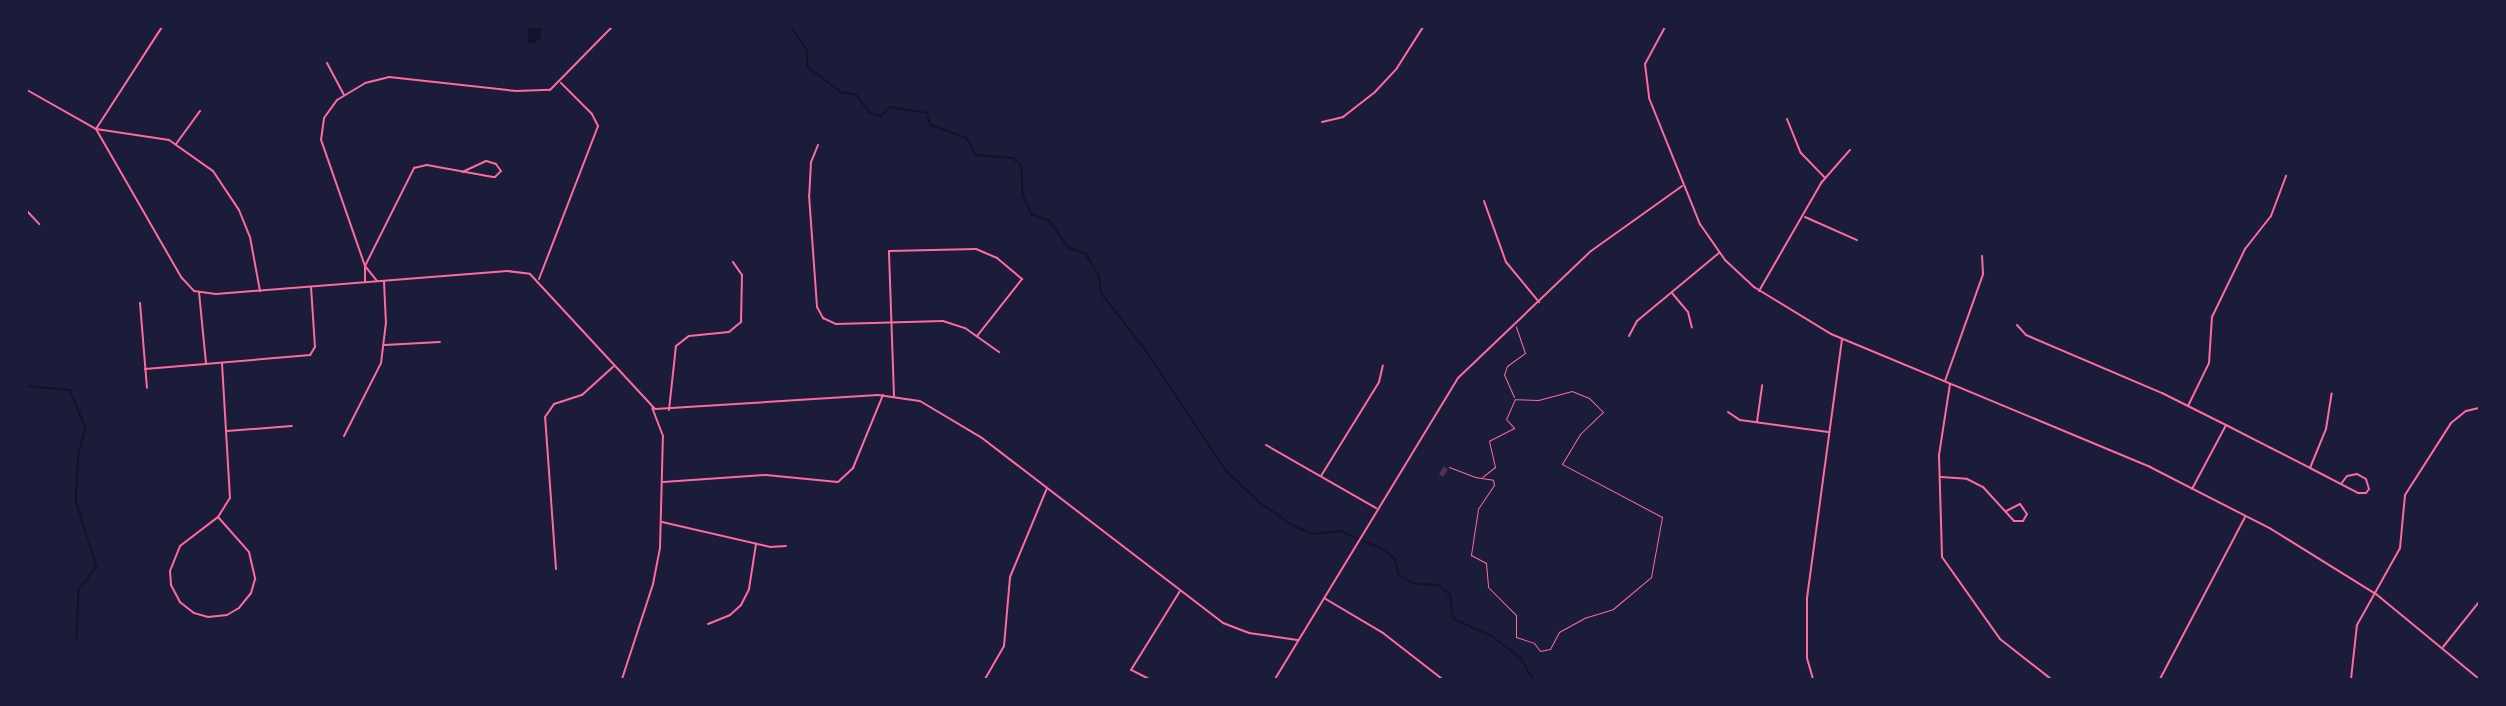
<!DOCTYPE html>
<style>
body{margin:0}
#map{position:relative;width:2506px;height:706px;overflow:hidden;background:#1b1b3a;font-family:Jost,sans-serif}
div>[style]{position:absolute}
[style*='--x']{left:calc(var(--x)*1px);top:calc(var(--y)*1px);width:calc(var(--w)*1px);rotate:calc(var(--a)*1deg)}
.water>*{inset:0;background:#12122b}
.stream>*{height:1.5px;margin:-0.75px;padding:0 0.75px;transform-origin:0.75px;border-radius:0.75px;background:#12122b}
.building>*{inset:0;background:#542f53}
.path>*{height:1px;margin:-0.5px;padding:0 0.5px;transform-origin:0.5px;border-radius:0.5px;background:#ff6b9d}
.minor>*{height:2px;margin:-1px;padding:0 1px;transform-origin:1px;border-radius:1px;background:#ff6b9d}
span{translate:-50% -50%;white-space:nowrap;text-align:center;line-height:1.15;-webkit-text-stroke:4.5px #1b1b3a;paint-order:stroke}
.frame{position:absolute;inset:0;border:28px solid #1b1b3a;pointer-events:none}
</style>
<div id="map">
<div class="water">
<i style="clip-path:polygon(528px 27px,542px 27px,540px 39px,533px 44px,528px 42px)"></i>
</div>
<div class="stream">
<i style="--x:791;--y:27;--w:28;--a:55"></i>
<i style="--x:807;--y:50;--w:17;--a:87"></i>
<i style="--x:808;--y:67;--w:41;--a:37.1"></i>
<i style="--x:841;--y:92;--w:16;--a:11"></i>
<i style="--x:857;--y:95;--w:22;--a:54"></i>
<i style="--x:870;--y:113;--w:11;--a:15"></i>
<i style="--x:881;--y:116;--w:13;--a:-45"></i>
<i style="--x:890;--y:107;--w:37;--a:9"></i>
<i style="--x:927;--y:113;--w:13;--a:72"></i>
<i style="--x:931;--y:125;--w:38;--a:20"></i>
<i style="--x:967;--y:138;--w:19;--a:62"></i>
<i style="--x:976;--y:155;--w:37;--a:5"></i>
<i style="--x:1013;--y:158;--w:12;--a:42"></i>
<i style="--x:1022;--y:166;--w:29;--a:88"></i>
<i style="--x:1023;--y:195;--w:21;--a:65"></i>
<i style="--x:1032;--y:214;--w:19;--a:21"></i>
<i style="--x:1050;--y:221;--w:32;--a:55"></i>
<i style="--x:1068;--y:247;--w:19;--a:21"></i>
<i style="--x:1086;--y:254;--w:26;--a:59"></i>
<i style="--x:1099;--y:276;--w:18;--a:81"></i>
<i style="--x:1102;--y:294;--w:70;--a:52"></i>
<i style="--x:1145;--y:349;--w:146;--a:56.2"></i>
<i style="--x:1226;--y:470;--w:46;--a:44.1"></i>
<i style="--x:1259;--y:502;--w:42;--a:34.4"></i>
<i style="--x:1294;--y:526;--w:20;--a:24"></i>
<i style="--x:1312;--y:534;--w:28;--a:-6"></i>
<i style="--x:1340;--y:531;--w:51;--a:23.1"></i>
<i style="--x:1387;--y:551;--w:11;--a:45"></i>
<i style="--x:1395;--y:559;--w:16;--a:76"></i>
<i style="--x:1399;--y:575;--w:18;--a:29"></i>
<i style="--x:1415;--y:584;--w:23;--a:2"></i>
<i style="--x:1438;--y:585;--w:15;--a:37"></i>
<i style="--x:1450;--y:594;--w:25;--a:81"></i>
<i style="--x:1454;--y:619;--w:42;--a:24.1"></i>
<i style="--x:1492;--y:636;--w:36;--a:37"></i>
<i style="--x:1521;--y:658;--w:24;--a:60"></i>
<i style="--x:27;--y:386;--w:43;--a:5.3"></i>
<i style="--x:70;--y:390;--w:41;--a:67.2"></i>
<i style="--x:86;--y:428;--w:27;--a:105"></i>
<i style="--x:79;--y:454;--w:47;--a:93.7"></i>
<i style="--x:76;--y:501;--w:69;--a:72.3"></i>
<i style="--x:97;--y:567;--w:29;--a:128"></i>
<i style="--x:79;--y:590;--w:48;--a:92.4"></i>
</div>
<div class="building">
<i style="clip-path:polygon(1444px 466px,1448px 470px,1443px 477px,1439px 474px)"></i>
</div>
<div class="path">
<i style="--x:1514;--y:397;--w:24;--a:-114"></i>
<i style="--x:1504;--y:375;--w:9;--a:-72"></i>
<i style="--x:1507;--y:366;--w:22;--a:-36"></i>
<i style="--x:1525;--y:353;--w:28;--a:-109"></i>
<i style="--x:1449;--y:467;--w:28;--a:21"></i>
<i style="--x:1475;--y:477;--w:18;--a:9"></i>
<i style="--x:1493;--y:480;--w:5;--a:79"></i>
<i style="--x:1494;--y:485;--w:29;--a:124"></i>
<i style="--x:1478;--y:509;--w:47;--a:98.7"></i>
<i style="--x:1471;--y:555;--w:17;--a:28"></i>
<i style="--x:1486;--y:563;--w:24;--a:85"></i>
<i style="--x:1488;--y:587;--w:40;--a:45"></i>
<i style="--x:1516;--y:615;--w:22;--a:90"></i>
<i style="--x:1516;--y:637;--w:19;--a:18"></i>
<i style="--x:1534;--y:643;--w:10;--a:53"></i>
<i style="--x:1540;--y:651;--w:10;--a:-11"></i>
<i style="--x:1550;--y:649;--w:19;--a:-62"></i>
<i style="--x:1559;--y:632;--w:29;--a:-29"></i>
<i style="--x:1584;--y:618;--w:30;--a:-17"></i>
<i style="--x:1613;--y:609;--w:50;--a:-40.1"></i>
<i style="--x:1651;--y:577;--w:61;--a:-79.6"></i>
<i style="--x:1662;--y:517;--w:113;--a:-152.1"></i>
<i style="--x:1562;--y:464;--w:35;--a:-59"></i>
<i style="--x:1580;--y:434;--w:32;--a:-44"></i>
<i style="--x:1603;--y:412;--w:20;--a:-135"></i>
<i style="--x:1589;--y:398;--w:18;--a:-158"></i>
<i style="--x:1572;--y:391;--w:35;--a:165"></i>
<i style="--x:1538;--y:400;--w:23;--a:-178"></i>
<i style="--x:1515;--y:399;--w:22;--a:114"></i>
<i style="--x:1506;--y:419;--w:12;--a:48"></i>
<i style="--x:1514;--y:428;--w:28;--a:153"></i>
<i style="--x:1489;--y:441;--w:27;--a:77"></i>
<i style="--x:1495;--y:467;--w:16;--a:142"></i>
</div>
<div class="minor">
<i style="--x:1665;--y:27;--w:42;--a:118.4"></i>
<i style="--x:1645;--y:64;--w:34;--a:83"></i>
<i style="--x:1649;--y:98;--w:136;--a:68"></i>
<i style="--x:1700;--y:224;--w:44;--a:55.2"></i>
<i style="--x:1725;--y:260;--w:40;--a:43"></i>
<i style="--x:1754;--y:287;--w:90;--a:31.4"></i>
<i style="--x:1831;--y:334;--w:346;--a:22.6"></i>
<i style="--x:2150;--y:467;--w:136;--a:27.1"></i>
<i style="--x:2271;--y:529;--w:123;--a:31.8"></i>
<i style="--x:2376;--y:594;--w:134;--a:39.5"></i>
<i style="--x:327;--y:63;--w:36;--a:62"></i>
<i style="--x:27;--y:90;--w:79;--a:29.5"></i>
<i style="--x:96;--y:129;--w:171;--a:60.1"></i>
<i style="--x:181;--y:277;--w:19;--a:47"></i>
<i style="--x:194;--y:291;--w:22;--a:8"></i>
<i style="--x:216;--y:294;--w:292;--a:-4.5"></i>
<i style="--x:507;--y:271;--w:23;--a:7"></i>
<i style="--x:530;--y:274;--w:184;--a:47.2"></i>
<i style="--x:655;--y:409;--w:223;--a:-3.6"></i>
<i style="--x:878;--y:395;--w:42;--a:8.1"></i>
<i style="--x:920;--y:401;--w:72;--a:30.8"></i>
<i style="--x:982;--y:438;--w:304;--a:37.5"></i>
<i style="--x:1223;--y:623;--w:28;--a:21"></i>
<i style="--x:1249;--y:633;--w:49;--a:8.3"></i>
<i style="--x:1787;--y:119;--w:37;--a:68"></i>
<i style="--x:1801;--y:153;--w:35;--a:46"></i>
<i style="--x:1322;--y:122;--w:22;--a:-13"></i>
<i style="--x:1343;--y:117;--w:39;--a:-38"></i>
<i style="--x:1374;--y:93;--w:34;--a:-47"></i>
<i style="--x:1397;--y:68;--w:49;--a:-57.6"></i>
<i style="--x:96;--y:129;--w:74;--a:8.6"></i>
<i style="--x:169;--y:140;--w:54;--a:35.2"></i>
<i style="--x:213;--y:171;--w:47;--a:56.3"></i>
<i style="--x:239;--y:210;--w:29;--a:68"></i>
<i style="--x:250;--y:237;--w:55;--a:79.5"></i>
<i style="--x:96;--y:129;--w:121;--a:-57.1"></i>
<i style="--x:176;--y:144;--w:41;--a:-54"></i>
<i style="--x:818;--y:145;--w:18;--a:112"></i>
<i style="--x:811;--y:162;--w:33;--a:93"></i>
<i style="--x:809;--y:195;--w:112;--a:85.9"></i>
<i style="--x:817;--y:307;--w:13;--a:61"></i>
<i style="--x:823;--y:318;--w:14;--a:25"></i>
<i style="--x:836;--y:324;--w:107;--a:-1.6"></i>
<i style="--x:943;--y:321;--w:23;--a:18"></i>
<i style="--x:965;--y:328;--w:42;--a:35.2"></i>
<i style="--x:1484;--y:201;--w:65;--a:70.2"></i>
<i style="--x:1506;--y:262;--w:52;--a:50.5"></i>
<i style="--x:27;--y:211;--w:18;--a:47"></i>
<i style="--x:1805;--y:217;--w:57;--a:23.9"></i>
<i style="--x:365;--y:266;--w:133;--a:-109.2"></i>
<i style="--x:321;--y:140;--w:22;--a:-82"></i>
<i style="--x:324;--y:118;--w:22;--a:-54"></i>
<i style="--x:337;--y:100;--w:33;--a:-31"></i>
<i style="--x:365;--y:83;--w:25;--a:-14"></i>
<i style="--x:389;--y:77;--w:128;--a:6.3"></i>
<i style="--x:516;--y:91;--w:34;--a:-2"></i>
<i style="--x:550;--y:90;--w:88;--a:-45.5"></i>
<i style="--x:365;--y:266;--w:110;--a:-63.4"></i>
<i style="--x:414;--y:168;--w:13;--a:-13"></i>
<i style="--x:427;--y:165;--w:67;--a:10.3"></i>
<i style="--x:493;--y:177;--w:2;--a:0"></i>
<i style="--x:495;--y:177;--w:8;--a:-45"></i>
<i style="--x:501;--y:171;--w:9;--a:-126"></i>
<i style="--x:496;--y:164;--w:10;--a:-163"></i>
<i style="--x:486;--y:161;--w:26;--a:155"></i>
<i style="--x:539;--y:279;--w:164;--a:-68.9"></i>
<i style="--x:598;--y:126;--w:13;--a:-117"></i>
<i style="--x:592;--y:114;--w:44;--a:-135"></i>
<i style="--x:365;--y:282;--w:16;--a:-90"></i>
<i style="--x:365;--y:266;--w:19;--a:51"></i>
<i style="--x:1759;--y:291;--w:125;--a:-60.1"></i>
<i style="--x:1821;--y:183;--w:44;--a:-48.7"></i>
<i style="--x:199;--y:292;--w:72;--a:84.4"></i>
<i style="--x:1672;--y:293;--w:25;--a:50"></i>
<i style="--x:1688;--y:312;--w:16;--a:76"></i>
<i style="--x:140;--y:303;--w:85;--a:85.3"></i>
<i style="--x:2017;--y:325;--w:13;--a:48"></i>
<i style="--x:2026;--y:335;--w:148;--a:23.1"></i>
<i style="--x:2162;--y:393;--w:72;--a:26.6"></i>
<i style="--x:2226;--y:425;--w:48;--a:27.1"></i>
<i style="--x:2269;--y:447;--w:46;--a:27.1"></i>
<i style="--x:2310;--y:468;--w:54;--a:27.5"></i>
<i style="--x:2358;--y:493;--w:8;--a:0"></i>
<i style="--x:2366;--y:493;--w:5;--a:-53"></i>
<i style="--x:2369;--y:489;--w:10;--a:-107"></i>
<i style="--x:2366;--y:479;--w:10;--a:-151"></i>
<i style="--x:2357;--y:474;--w:10;--a:169"></i>
<i style="--x:2347;--y:476;--w:10;--a:127"></i>
<i style="--x:1629;--y:336;--w:17;--a:-62"></i>
<i style="--x:1637;--y:321;--w:107;--a:-39.7"></i>
<i style="--x:384;--y:345;--w:56;--a:-3.1"></i>
<i style="--x:145;--y:369;--w:166;--a:-4.8"></i>
<i style="--x:310;--y:355;--w:9;--a:-58"></i>
<i style="--x:315;--y:347;--w:60;--a:-93.8"></i>
<i style="--x:1945;--y:381;--w:114;--a:-70.4"></i>
<i style="--x:1983;--y:274;--w:18;--a:-93"></i>
<i style="--x:1950;--y:384;--w:72;--a:98.8"></i>
<i style="--x:1939;--y:455;--w:102;--a:88.3"></i>
<i style="--x:1942;--y:557;--w:100;--a:54.7"></i>
<i style="--x:2000;--y:639;--w:65;--a:38.1"></i>
<i style="--x:894;--y:396;--w:145;--a:-92"></i>
<i style="--x:889;--y:251;--w:87;--a:-1.3"></i>
<i style="--x:976;--y:249;--w:23;--a:23"></i>
<i style="--x:997;--y:258;--w:33;--a:40"></i>
<i style="--x:1022;--y:279;--w:73;--a:128.3"></i>
<i style="--x:2188;--y:406;--w:48;--a:-64"></i>
<i style="--x:2209;--y:363;--w:46;--a:-86.3"></i>
<i style="--x:2212;--y:317;--w:76;--a:-64.1"></i>
<i style="--x:2245;--y:249;--w:42;--a:-51.8"></i>
<i style="--x:2271;--y:216;--w:43;--a:-69.4"></i>
<i style="--x:669;--y:410;--w:64;--a:-83.8"></i>
<i style="--x:676;--y:346;--w:16;--a:-38"></i>
<i style="--x:689;--y:336;--w:40;--a:-5.7"></i>
<i style="--x:729;--y:332;--w:16;--a:-40"></i>
<i style="--x:741;--y:322;--w:47;--a:-88.8"></i>
<i style="--x:742;--y:275;--w:16;--a:-125"></i>
<i style="--x:1728;--y:412;--w:14;--a:34"></i>
<i style="--x:1740;--y:420;--w:89;--a:7.8"></i>
<i style="--x:1757;--y:422;--w:37;--a:-82"></i>
<i style="--x:227;--y:431;--w:65;--a:-4.4"></i>
<i style="--x:344;--y:436;--w:82;--a:-63.1"></i>
<i style="--x:381;--y:363;--w:39;--a:-83"></i>
<i style="--x:386;--y:324;--w:43;--a:-92.7"></i>
<i style="--x:1266;--y:445;--w:127;--a:29.8"></i>
<i style="--x:2310;--y:468;--w:42;--a:-67.7"></i>
<i style="--x:2326;--y:429;--w:36;--a:-81"></i>
<i style="--x:1321;--y:476;--w:110;--a:-58.3"></i>
<i style="--x:1379;--y:382;--w:17;--a:-77"></i>
<i style="--x:1941;--y:477;--w:26;--a:4"></i>
<i style="--x:1967;--y:479;--w:18;--a:27"></i>
<i style="--x:1983;--y:487;--w:46;--a:47.6"></i>
<i style="--x:2014;--y:521;--w:9;--a:0"></i>
<i style="--x:2023;--y:521;--w:8;--a:-60"></i>
<i style="--x:2027;--y:514;--w:12;--a:-125"></i>
<i style="--x:2020;--y:504;--w:16;--a:153"></i>
<i style="--x:663;--y:482;--w:103;--a:-3.9"></i>
<i style="--x:766;--y:475;--w:72;--a:5.6"></i>
<i style="--x:838;--y:482;--w:21;--a:-43"></i>
<i style="--x:853;--y:468;--w:79;--a:-67.7"></i>
<i style="--x:2192;--y:489;--w:72;--a:-62"></i>
<i style="--x:218;--y:517;--w:47;--a:48.5"></i>
<i style="--x:249;--y:552;--w:28;--a:77"></i>
<i style="--x:255;--y:579;--w:15;--a:106"></i>
<i style="--x:251;--y:593;--w:19;--a:129"></i>
<i style="--x:239;--y:608;--w:14;--a:150"></i>
<i style="--x:227;--y:615;--w:19;--a:174"></i>
<i style="--x:208;--y:617;--w:15;--a:-164"></i>
<i style="--x:194;--y:613;--w:18;--a:-142"></i>
<i style="--x:180;--y:602;--w:19;--a:-118"></i>
<i style="--x:171;--y:585;--w:14;--a:-94"></i>
<i style="--x:170;--y:571;--w:27;--a:-68"></i>
<i style="--x:180;--y:546;--w:48;--a:-37.3"></i>
<i style="--x:218;--y:517;--w:22;--a:-58"></i>
<i style="--x:230;--y:498;--w:135;--a:-93.4"></i>
<i style="--x:662;--y:522;--w:111;--a:13"></i>
<i style="--x:770;--y:547;--w:16;--a:-4"></i>
<i style="--x:556;--y:569;--w:152;--a:-94.1"></i>
<i style="--x:545;--y:417;--w:16;--a:-55"></i>
<i style="--x:554;--y:404;--w:29;--a:-18"></i>
<i style="--x:582;--y:395;--w:42;--a:-42.1"></i>
<i style="--x:1324;--y:598;--w:69;--a:30.7"></i>
<i style="--x:1383;--y:633;--w:75;--a:37.9"></i>
<i style="--x:708;--y:624;--w:24;--a:-22"></i>
<i style="--x:730;--y:615;--w:15;--a:-42"></i>
<i style="--x:741;--y:605;--w:18;--a:-63"></i>
<i style="--x:749;--y:589;--w:46;--a:-81.2"></i>
<i style="--x:2443;--y:647;--w:58;--a:-51.3"></i>
<i style="--x:622;--y:679;--w:100;--a:-71.9"></i>
<i style="--x:653;--y:584;--w:37;--a:-79"></i>
<i style="--x:660;--y:548;--w:112;--a:-88.5"></i>
<i style="--x:663;--y:436;--w:30;--a:-111"></i>
<i style="--x:985;--y:679;--w:38;--a:-60"></i>
<i style="--x:1004;--y:646;--w:69;--a:-85"></i>
<i style="--x:1010;--y:577;--w:96;--a:-67.4"></i>
<i style="--x:1149;--y:679;--w:20;--a:-153"></i>
<i style="--x:1131;--y:670;--w:93;--a:-58.2"></i>
<i style="--x:1275;--y:679;--w:352;--a:-58.7"></i>
<i style="--x:1458;--y:378;--w:184;--a:-43.7"></i>
<i style="--x:1591;--y:251;--w:112;--a:-35.5"></i>
<i style="--x:1813;--y:679;--w:22;--a:-106"></i>
<i style="--x:1807;--y:658;--w:60;--a:-90"></i>
<i style="--x:1807;--y:598;--w:261;--a:-82.3"></i>
<i style="--x:2160;--y:679;--w:183;--a:-62.3"></i>
<i style="--x:2351;--y:679;--w:54;--a:-83.7"></i>
<i style="--x:2357;--y:625;--w:88;--a:-60.8"></i>
<i style="--x:2400;--y:548;--w:53;--a:-84.6"></i>
<i style="--x:2405;--y:495;--w:85;--a:-57.4"></i>
<i style="--x:2451;--y:423;--w:19;--a:-39"></i>
<i style="--x:2466;--y:411;--w:13;--a:-13"></i>
</div>
<div class="frame"></div>
</div>
